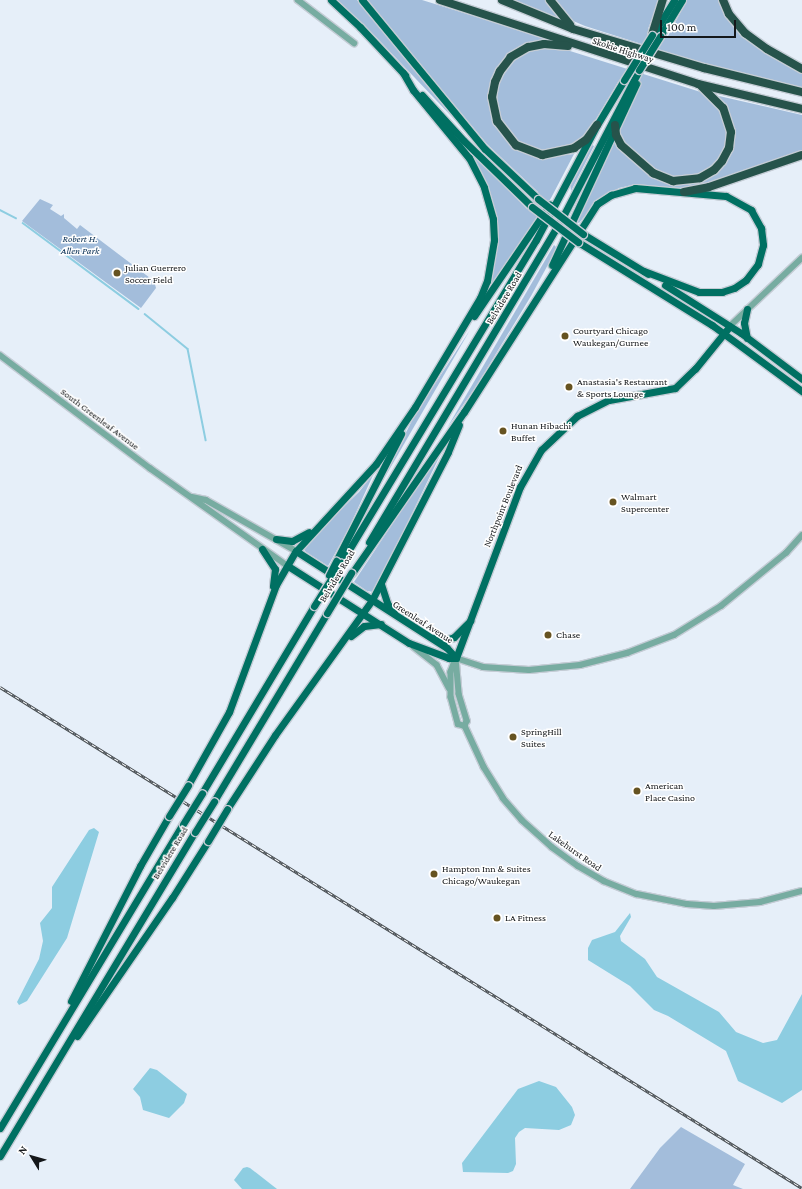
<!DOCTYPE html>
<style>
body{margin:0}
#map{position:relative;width:802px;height:1189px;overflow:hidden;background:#e6eff9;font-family:"Crimson Pro",serif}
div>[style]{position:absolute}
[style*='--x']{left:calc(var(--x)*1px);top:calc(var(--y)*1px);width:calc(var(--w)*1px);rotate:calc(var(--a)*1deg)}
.green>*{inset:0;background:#a3bddb}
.water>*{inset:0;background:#8dcde1}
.stream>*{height:1.5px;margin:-0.75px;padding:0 0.75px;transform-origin:0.75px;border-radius:0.75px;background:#8dcde1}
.roads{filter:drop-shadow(1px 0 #c4ccd5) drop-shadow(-1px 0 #c4ccd5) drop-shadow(0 1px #c4ccd5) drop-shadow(0 -1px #c4ccd5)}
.minor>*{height:5.5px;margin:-2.75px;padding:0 2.75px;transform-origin:2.75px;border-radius:2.75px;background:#77aca1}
.major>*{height:7px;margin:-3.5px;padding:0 3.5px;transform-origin:3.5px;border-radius:3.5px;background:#007062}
.highway>*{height:8px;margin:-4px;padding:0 4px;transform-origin:4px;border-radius:4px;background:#26534b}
.rail>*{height:3px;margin-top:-1.5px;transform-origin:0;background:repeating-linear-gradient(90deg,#fff 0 4.5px,#44494d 0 9px);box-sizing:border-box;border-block:1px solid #44494d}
.bridges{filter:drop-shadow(1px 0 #c4ccd5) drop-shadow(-1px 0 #c4ccd5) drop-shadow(0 1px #c4ccd5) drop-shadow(0 -1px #c4ccd5)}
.major-bridge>*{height:7px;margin:-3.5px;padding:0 3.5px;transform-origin:3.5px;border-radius:3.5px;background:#007062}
.dots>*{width:11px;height:11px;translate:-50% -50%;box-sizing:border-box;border:2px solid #fff;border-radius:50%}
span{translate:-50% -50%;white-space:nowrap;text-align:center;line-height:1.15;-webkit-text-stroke:3px #fff;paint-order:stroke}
.street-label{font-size:10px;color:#14171a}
.park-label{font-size:10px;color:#062d52;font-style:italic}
.poi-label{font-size:10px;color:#14171a}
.left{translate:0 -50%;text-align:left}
.north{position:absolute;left:12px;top:1137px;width:40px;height:40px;-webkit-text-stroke:3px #fff;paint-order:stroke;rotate:307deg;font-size:11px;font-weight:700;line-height:16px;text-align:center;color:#14171a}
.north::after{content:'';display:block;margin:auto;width:14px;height:18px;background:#14171a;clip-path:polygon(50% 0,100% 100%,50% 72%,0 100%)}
.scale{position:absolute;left:660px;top:20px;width:76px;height:18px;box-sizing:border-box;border:2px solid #14171a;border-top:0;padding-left:5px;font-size:12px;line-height:14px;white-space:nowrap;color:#14171a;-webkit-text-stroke:3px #fff;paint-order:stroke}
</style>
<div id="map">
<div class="green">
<i style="clip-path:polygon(334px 0,357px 0,455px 120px,376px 37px)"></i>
<i style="clip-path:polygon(367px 0,422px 0,564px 44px,513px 52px,489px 95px,495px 126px,514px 148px,540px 158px,574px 154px,551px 198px,484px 297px,495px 257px,494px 216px,458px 140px,527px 209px,538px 192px,487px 144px)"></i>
<i style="clip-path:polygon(508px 0,547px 0,557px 17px,535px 11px)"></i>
<i style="clip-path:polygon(552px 0,659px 0,648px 29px,668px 36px,687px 0,718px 0,735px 27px,755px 46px,802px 73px,802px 89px,717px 68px,585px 26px,571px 20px)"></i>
<i style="clip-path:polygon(540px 47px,570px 51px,707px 94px,718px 104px,728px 130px,726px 145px,717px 163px,705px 173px,681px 179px,659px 173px,620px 139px,618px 126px,638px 89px,618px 82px,589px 131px,576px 144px,564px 149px,537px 151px,512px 139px,495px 110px,496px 87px,507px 65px,525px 52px)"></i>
<i style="clip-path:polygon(719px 96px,802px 115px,802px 152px,702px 187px,685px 189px,632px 185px,619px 188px,599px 199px,579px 223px,577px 222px,613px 136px,620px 149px,637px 165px,664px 182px,689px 185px,713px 175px,721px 167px,733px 126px,728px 111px)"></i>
<i style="clip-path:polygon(592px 145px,594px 146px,571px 191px,570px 182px)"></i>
<i style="clip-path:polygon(40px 199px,53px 205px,50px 209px,61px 216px,64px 214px,64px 218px,77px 229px,80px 225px,154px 281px,156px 288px,141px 308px,22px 221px)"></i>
<i style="clip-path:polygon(554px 245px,557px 248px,531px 296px,477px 385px,447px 428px)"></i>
<i style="clip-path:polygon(470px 330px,367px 508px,416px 413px)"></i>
<i style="clip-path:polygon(447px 441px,374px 592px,367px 591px,354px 582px)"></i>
<i style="clip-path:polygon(374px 473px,348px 530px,328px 566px,306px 552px,302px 547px,359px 492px)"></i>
<i style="clip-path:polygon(681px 1127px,745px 1164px,733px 1185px,743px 1189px,630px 1189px,660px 1148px)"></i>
</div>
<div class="water">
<i style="clip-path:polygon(94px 828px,99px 832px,67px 938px,27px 1001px,19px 1005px,17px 1002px,39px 959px,43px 941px,40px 923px,52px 908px,52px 887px,89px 830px)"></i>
<i style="clip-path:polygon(630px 913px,631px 917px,620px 936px,621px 941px,645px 959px,657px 977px,719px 1012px,736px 1032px,763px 1043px,777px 1040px,802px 994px,802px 1090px,782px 1103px,738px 1081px,726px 1051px,668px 1016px,654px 1010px,630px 986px,588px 960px,588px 948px,592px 940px,615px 932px)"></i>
<i style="clip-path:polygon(150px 1068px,157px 1070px,187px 1094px,184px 1103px,169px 1118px,143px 1110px,140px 1097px,133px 1089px)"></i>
<i style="clip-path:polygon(539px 1081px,556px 1087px,572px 1107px,575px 1115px,571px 1125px,559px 1130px,525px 1128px,519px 1132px,515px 1138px,516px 1164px,513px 1171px,508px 1173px,463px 1172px,462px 1163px,518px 1089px)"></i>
<i style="clip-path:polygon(247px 1167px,250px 1168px,277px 1189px,242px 1189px,234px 1180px,243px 1168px)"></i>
</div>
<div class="stream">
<i style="--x:0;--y:210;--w:18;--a:27"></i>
<i style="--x:23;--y:223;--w:144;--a:36.6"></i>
<i style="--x:145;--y:314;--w:55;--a:39.1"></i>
<i style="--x:188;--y:349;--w:93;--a:78.8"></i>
</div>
<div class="roads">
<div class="minor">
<i style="--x:298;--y:0;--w:71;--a:37.5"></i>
<i style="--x:730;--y:326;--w:99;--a:-43.4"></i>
<i style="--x:0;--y:355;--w:188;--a:37"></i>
<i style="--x:150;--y:468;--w:169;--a:35.4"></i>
<i style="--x:192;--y:497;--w:14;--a:12"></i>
<i style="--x:206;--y:500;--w:103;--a:29.5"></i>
<i style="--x:414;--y:647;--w:29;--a:38"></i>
<i style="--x:437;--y:665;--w:26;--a:62"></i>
<i style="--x:456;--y:658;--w:36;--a:85"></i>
<i style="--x:459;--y:694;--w:28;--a:73"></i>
<i style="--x:467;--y:721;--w:5;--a:112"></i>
<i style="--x:465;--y:726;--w:45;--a:65.1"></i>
<i style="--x:484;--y:767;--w:36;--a:58"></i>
<i style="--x:503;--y:798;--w:29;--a:49"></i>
<i style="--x:522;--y:820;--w:40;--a:42"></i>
<i style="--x:552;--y:847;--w:32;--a:36"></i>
<i style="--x:578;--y:866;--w:30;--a:30"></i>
<i style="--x:604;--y:881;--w:35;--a:22"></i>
<i style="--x:637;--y:894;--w:51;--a:11.3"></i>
<i style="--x:687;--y:904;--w:27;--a:4"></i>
<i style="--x:714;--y:906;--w:46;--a:-5"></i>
<i style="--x:760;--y:902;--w:43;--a:-14.7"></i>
<i style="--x:456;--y:658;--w:28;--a:18"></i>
<i style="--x:483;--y:667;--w:46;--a:3.7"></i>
<i style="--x:529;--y:670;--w:51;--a:-5.6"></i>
<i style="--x:580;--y:665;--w:49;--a:-14.3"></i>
<i style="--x:627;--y:653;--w:50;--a:-21"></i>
<i style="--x:674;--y:635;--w:55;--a:-31.7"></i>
<i style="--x:721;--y:606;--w:84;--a:-39.2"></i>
<i style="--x:786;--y:553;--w:24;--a:-48"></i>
<i style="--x:456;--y:659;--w:14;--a:111"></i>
<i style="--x:451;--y:672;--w:25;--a:90"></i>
<i style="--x:451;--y:697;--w:28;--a:75"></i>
<i style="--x:458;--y:724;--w:7;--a:16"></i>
</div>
<div class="major">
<i style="--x:331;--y:0;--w:40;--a:43"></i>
<i style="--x:360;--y:27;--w:66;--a:46.8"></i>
<i style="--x:362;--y:0;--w:193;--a:50.5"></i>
<i style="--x:485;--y:149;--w:73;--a:43.3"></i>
<i style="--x:655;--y:31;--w:36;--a:-58"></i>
<i style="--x:660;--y:36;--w:42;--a:-58.6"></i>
<i style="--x:422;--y:95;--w:62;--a:47.6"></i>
<i style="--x:464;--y:141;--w:95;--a:44.1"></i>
<i style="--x:583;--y:234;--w:76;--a:31.6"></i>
<i style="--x:578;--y:242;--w:158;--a:31.8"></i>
<i style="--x:712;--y:325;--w:112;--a:36.3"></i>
<i style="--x:552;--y:265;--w:200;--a:-65.1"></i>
<i style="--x:665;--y:285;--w:90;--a:32.3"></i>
<i style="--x:741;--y:333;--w:76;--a:37"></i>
<i style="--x:747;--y:309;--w:14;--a:102"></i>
<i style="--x:744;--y:323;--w:15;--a:79"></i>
<i style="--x:474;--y:316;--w:135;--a:-55.8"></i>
<i style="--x:276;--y:539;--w:16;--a:7"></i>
<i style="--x:292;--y:541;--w:19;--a:-28"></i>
<i style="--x:369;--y:542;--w:373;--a:-59.2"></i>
<i style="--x:560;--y:222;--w:171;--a:-62.5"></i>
<i style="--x:262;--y:549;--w:24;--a:57"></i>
<i style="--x:275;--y:569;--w:17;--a:97"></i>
<i style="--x:296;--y:551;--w:179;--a:32.7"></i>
<i style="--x:447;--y:648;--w:13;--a:48"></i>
<i style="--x:336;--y:561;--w:143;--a:-62.9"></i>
<i style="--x:341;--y:563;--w:377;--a:-58.9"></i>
<i style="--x:536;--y:240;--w:130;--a:-62.1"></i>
<i style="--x:597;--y:125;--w:52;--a:-59"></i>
<i style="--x:288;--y:566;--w:143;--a:32.5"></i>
<i style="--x:409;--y:643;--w:43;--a:20.6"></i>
<i style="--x:449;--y:658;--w:7;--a:0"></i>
<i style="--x:352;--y:573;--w:196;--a:-55.2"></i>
<i style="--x:464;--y:412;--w:247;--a:-57.4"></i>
<i style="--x:597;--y:204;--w:17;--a:-33"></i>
<i style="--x:611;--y:195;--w:25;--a:-16"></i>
<i style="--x:635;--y:188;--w:91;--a:5"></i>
<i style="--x:726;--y:196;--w:29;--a:29"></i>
<i style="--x:751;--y:210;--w:21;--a:61"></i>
<i style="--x:761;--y:228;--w:17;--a:83"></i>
<i style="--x:763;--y:245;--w:20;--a:105"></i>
<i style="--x:758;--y:264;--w:20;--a:127"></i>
<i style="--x:746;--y:280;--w:14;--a:146"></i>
<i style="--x:734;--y:288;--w:13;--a:162"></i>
<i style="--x:722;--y:292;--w:23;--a:180"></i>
<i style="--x:699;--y:292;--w:59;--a:-159.1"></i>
<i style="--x:381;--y:584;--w:20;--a:72"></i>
<i style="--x:387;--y:603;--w:12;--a:55"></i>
<i style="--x:351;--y:636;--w:16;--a:-38"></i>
<i style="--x:364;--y:626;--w:17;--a:-7"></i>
<i style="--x:434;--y:638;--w:11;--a:10"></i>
<i style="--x:445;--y:640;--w:9;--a:-18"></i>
<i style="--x:454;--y:637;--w:23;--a:-45"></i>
<i style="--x:456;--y:658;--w:183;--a:-69.5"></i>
<i style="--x:520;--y:487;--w:43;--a:-60.4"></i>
<i style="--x:541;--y:450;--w:50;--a:-43.4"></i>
<i style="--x:577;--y:416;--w:36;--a:-27"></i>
<i style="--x:609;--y:400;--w:67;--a:-10.3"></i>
<i style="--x:675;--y:388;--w:28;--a:-44"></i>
<i style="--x:695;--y:369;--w:55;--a:-50.9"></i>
<i style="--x:188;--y:785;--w:84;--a:-60.7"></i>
<i style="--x:229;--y:712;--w:135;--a:-69.7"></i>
<i style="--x:276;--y:585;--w:39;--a:-60"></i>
<i style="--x:296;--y:551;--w:118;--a:-47.4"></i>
<i style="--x:376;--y:464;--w:69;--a:-55.6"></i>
<i style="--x:415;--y:407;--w:127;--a:-59.2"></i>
<i style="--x:480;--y:298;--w:18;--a:-68"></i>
<i style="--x:487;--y:281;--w:42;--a:-80.3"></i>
<i style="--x:494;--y:240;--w:21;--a:-93"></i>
<i style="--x:493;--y:219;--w:33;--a:-106"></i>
<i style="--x:484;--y:187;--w:33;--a:-117"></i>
<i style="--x:469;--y:158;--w:88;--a:-129.5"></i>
<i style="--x:413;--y:90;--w:20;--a:-120"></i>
<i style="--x:202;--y:793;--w:218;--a:-59.1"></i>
<i style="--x:214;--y:801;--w:219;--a:-59"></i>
<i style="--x:227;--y:809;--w:88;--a:-57"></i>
<i style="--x:275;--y:735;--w:166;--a:-54.3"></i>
<i style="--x:372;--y:600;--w:166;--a:-62.8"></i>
<i style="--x:448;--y:452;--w:29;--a:-68"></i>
<i style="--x:71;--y:1001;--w:152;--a:-62.9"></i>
<i style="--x:140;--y:866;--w:58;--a:-59.9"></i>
<i style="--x:77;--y:1036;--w:168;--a:-55.5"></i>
<i style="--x:172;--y:898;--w:67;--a:-57.7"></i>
<i style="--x:0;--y:1128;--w:355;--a:-59"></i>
<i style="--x:0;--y:1156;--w:378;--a:-59"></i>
</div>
<div class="highway">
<i style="--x:440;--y:0;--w:271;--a:18"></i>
<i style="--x:698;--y:84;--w:107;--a:13.5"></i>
<i style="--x:502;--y:0;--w:77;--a:22.2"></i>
<i style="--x:573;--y:29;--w:137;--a:16.6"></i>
<i style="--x:704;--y:68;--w:101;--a:13.8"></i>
<i style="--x:550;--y:0;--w:32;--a:51"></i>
<i style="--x:723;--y:0;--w:15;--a:67"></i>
<i style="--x:729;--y:14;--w:25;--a:50"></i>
<i style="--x:745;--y:33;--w:27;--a:36"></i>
<i style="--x:767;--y:49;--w:40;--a:29.7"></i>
<i style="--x:652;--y:35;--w:37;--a:-73"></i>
<i style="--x:568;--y:46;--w:24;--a:-175"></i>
<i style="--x:544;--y:44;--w:16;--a:169"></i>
<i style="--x:528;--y:47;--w:20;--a:150"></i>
<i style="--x:511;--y:57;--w:18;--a:128"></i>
<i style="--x:500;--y:71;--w:12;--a:114"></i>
<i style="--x:495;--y:82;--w:15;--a:101"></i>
<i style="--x:492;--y:97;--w:25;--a:78"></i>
<i style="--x:497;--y:121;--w:31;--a:52"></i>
<i style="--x:516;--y:145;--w:28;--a:21"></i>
<i style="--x:542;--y:155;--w:33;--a:-12"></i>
<i style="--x:574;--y:148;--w:14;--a:-34"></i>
<i style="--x:586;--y:140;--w:19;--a:-54"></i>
<i style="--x:615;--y:125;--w:10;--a:84"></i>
<i style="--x:616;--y:135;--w:11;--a:63"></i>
<i style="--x:621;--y:145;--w:43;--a:41.2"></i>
<i style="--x:653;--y:173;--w:22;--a:22"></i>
<i style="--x:673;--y:181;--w:27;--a:-6"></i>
<i style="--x:700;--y:178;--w:16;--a:-30"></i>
<i style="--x:714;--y:170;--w:12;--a:-48"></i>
<i style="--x:722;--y:161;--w:15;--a:-62"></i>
<i style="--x:729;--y:148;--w:16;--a:-83"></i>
<i style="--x:731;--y:132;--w:25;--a:-108"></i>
<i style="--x:723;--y:108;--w:30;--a:-135"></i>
<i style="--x:684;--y:192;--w:25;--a:-11"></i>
<i style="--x:709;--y:187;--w:98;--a:-19"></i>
</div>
</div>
<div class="rail">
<i style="--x:0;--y:687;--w:946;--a:31.99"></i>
</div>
<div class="bridges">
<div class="major-bridge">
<i style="--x:639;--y:70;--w:40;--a:-58"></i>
<i style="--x:624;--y:80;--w:53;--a:-58.1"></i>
<i style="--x:538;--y:199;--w:57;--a:37.9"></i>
<i style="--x:532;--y:207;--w:58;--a:37.3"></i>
<i style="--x:329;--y:575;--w:16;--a:-63"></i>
<i style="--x:314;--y:606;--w:51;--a:-57.9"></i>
<i style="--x:327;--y:613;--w:47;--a:-59"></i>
<i style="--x:169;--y:816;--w:36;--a:-58"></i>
<i style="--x:183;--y:824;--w:36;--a:-58"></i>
<i style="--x:195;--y:832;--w:36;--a:-58"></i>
<i style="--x:208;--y:841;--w:37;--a:-59"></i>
</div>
</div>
<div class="dots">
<i style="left:117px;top:273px;background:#665321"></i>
<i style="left:565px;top:336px;background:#665321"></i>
<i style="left:569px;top:387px;background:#665321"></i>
<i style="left:503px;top:431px;background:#665321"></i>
<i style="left:613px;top:502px;background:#665321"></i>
<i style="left:548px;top:635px;background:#665321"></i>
<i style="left:513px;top:737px;background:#665321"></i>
<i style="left:637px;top:791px;background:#665321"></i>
<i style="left:434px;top:874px;background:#665321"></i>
<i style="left:497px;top:918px;background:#665321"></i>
</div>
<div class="street-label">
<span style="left:623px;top:50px;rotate:18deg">Skokie Highway</span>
<span style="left:504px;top:298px;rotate:-59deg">Belvidere Road</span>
<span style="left:100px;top:419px;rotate:37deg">South Greenleaf Avenue</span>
<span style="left:503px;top:506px;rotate:-68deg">Northpoint Boulevard</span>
<span style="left:337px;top:576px;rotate:-59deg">Belvidere Road</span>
<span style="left:423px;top:622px;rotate:33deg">Greenleaf Avenue</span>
<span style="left:575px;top:851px;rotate:35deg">Lakehurst Road</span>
<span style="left:170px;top:853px;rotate:-59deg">Belvidere Road</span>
</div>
<div class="park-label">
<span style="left:80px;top:244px">Robert H.<br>Allen Park</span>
</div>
<div class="poi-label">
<span class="left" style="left:125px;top:273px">Julian Guerrero<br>Soccer Field</span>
<span class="left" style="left:573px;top:336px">Courtyard Chicago<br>Waukegan/Gurnee</span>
<span class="left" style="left:577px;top:387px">Anastasia's Restaurant<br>&amp; Sports Lounge</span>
<span class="left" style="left:511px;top:431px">Hunan Hibachi<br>Buffet</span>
<span class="left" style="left:621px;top:502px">Walmart<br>Supercenter</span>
<span class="left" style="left:556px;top:635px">Chase</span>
<span class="left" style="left:521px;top:737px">SpringHill<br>Suites</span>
<span class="left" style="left:645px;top:791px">American<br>Place Casino</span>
<span class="left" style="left:442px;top:874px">Hampton Inn &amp; Suites<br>Chicago/Waukegan</span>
<span class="left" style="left:505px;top:918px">LA Fitness</span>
</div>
<div class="north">N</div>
<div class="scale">100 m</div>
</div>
